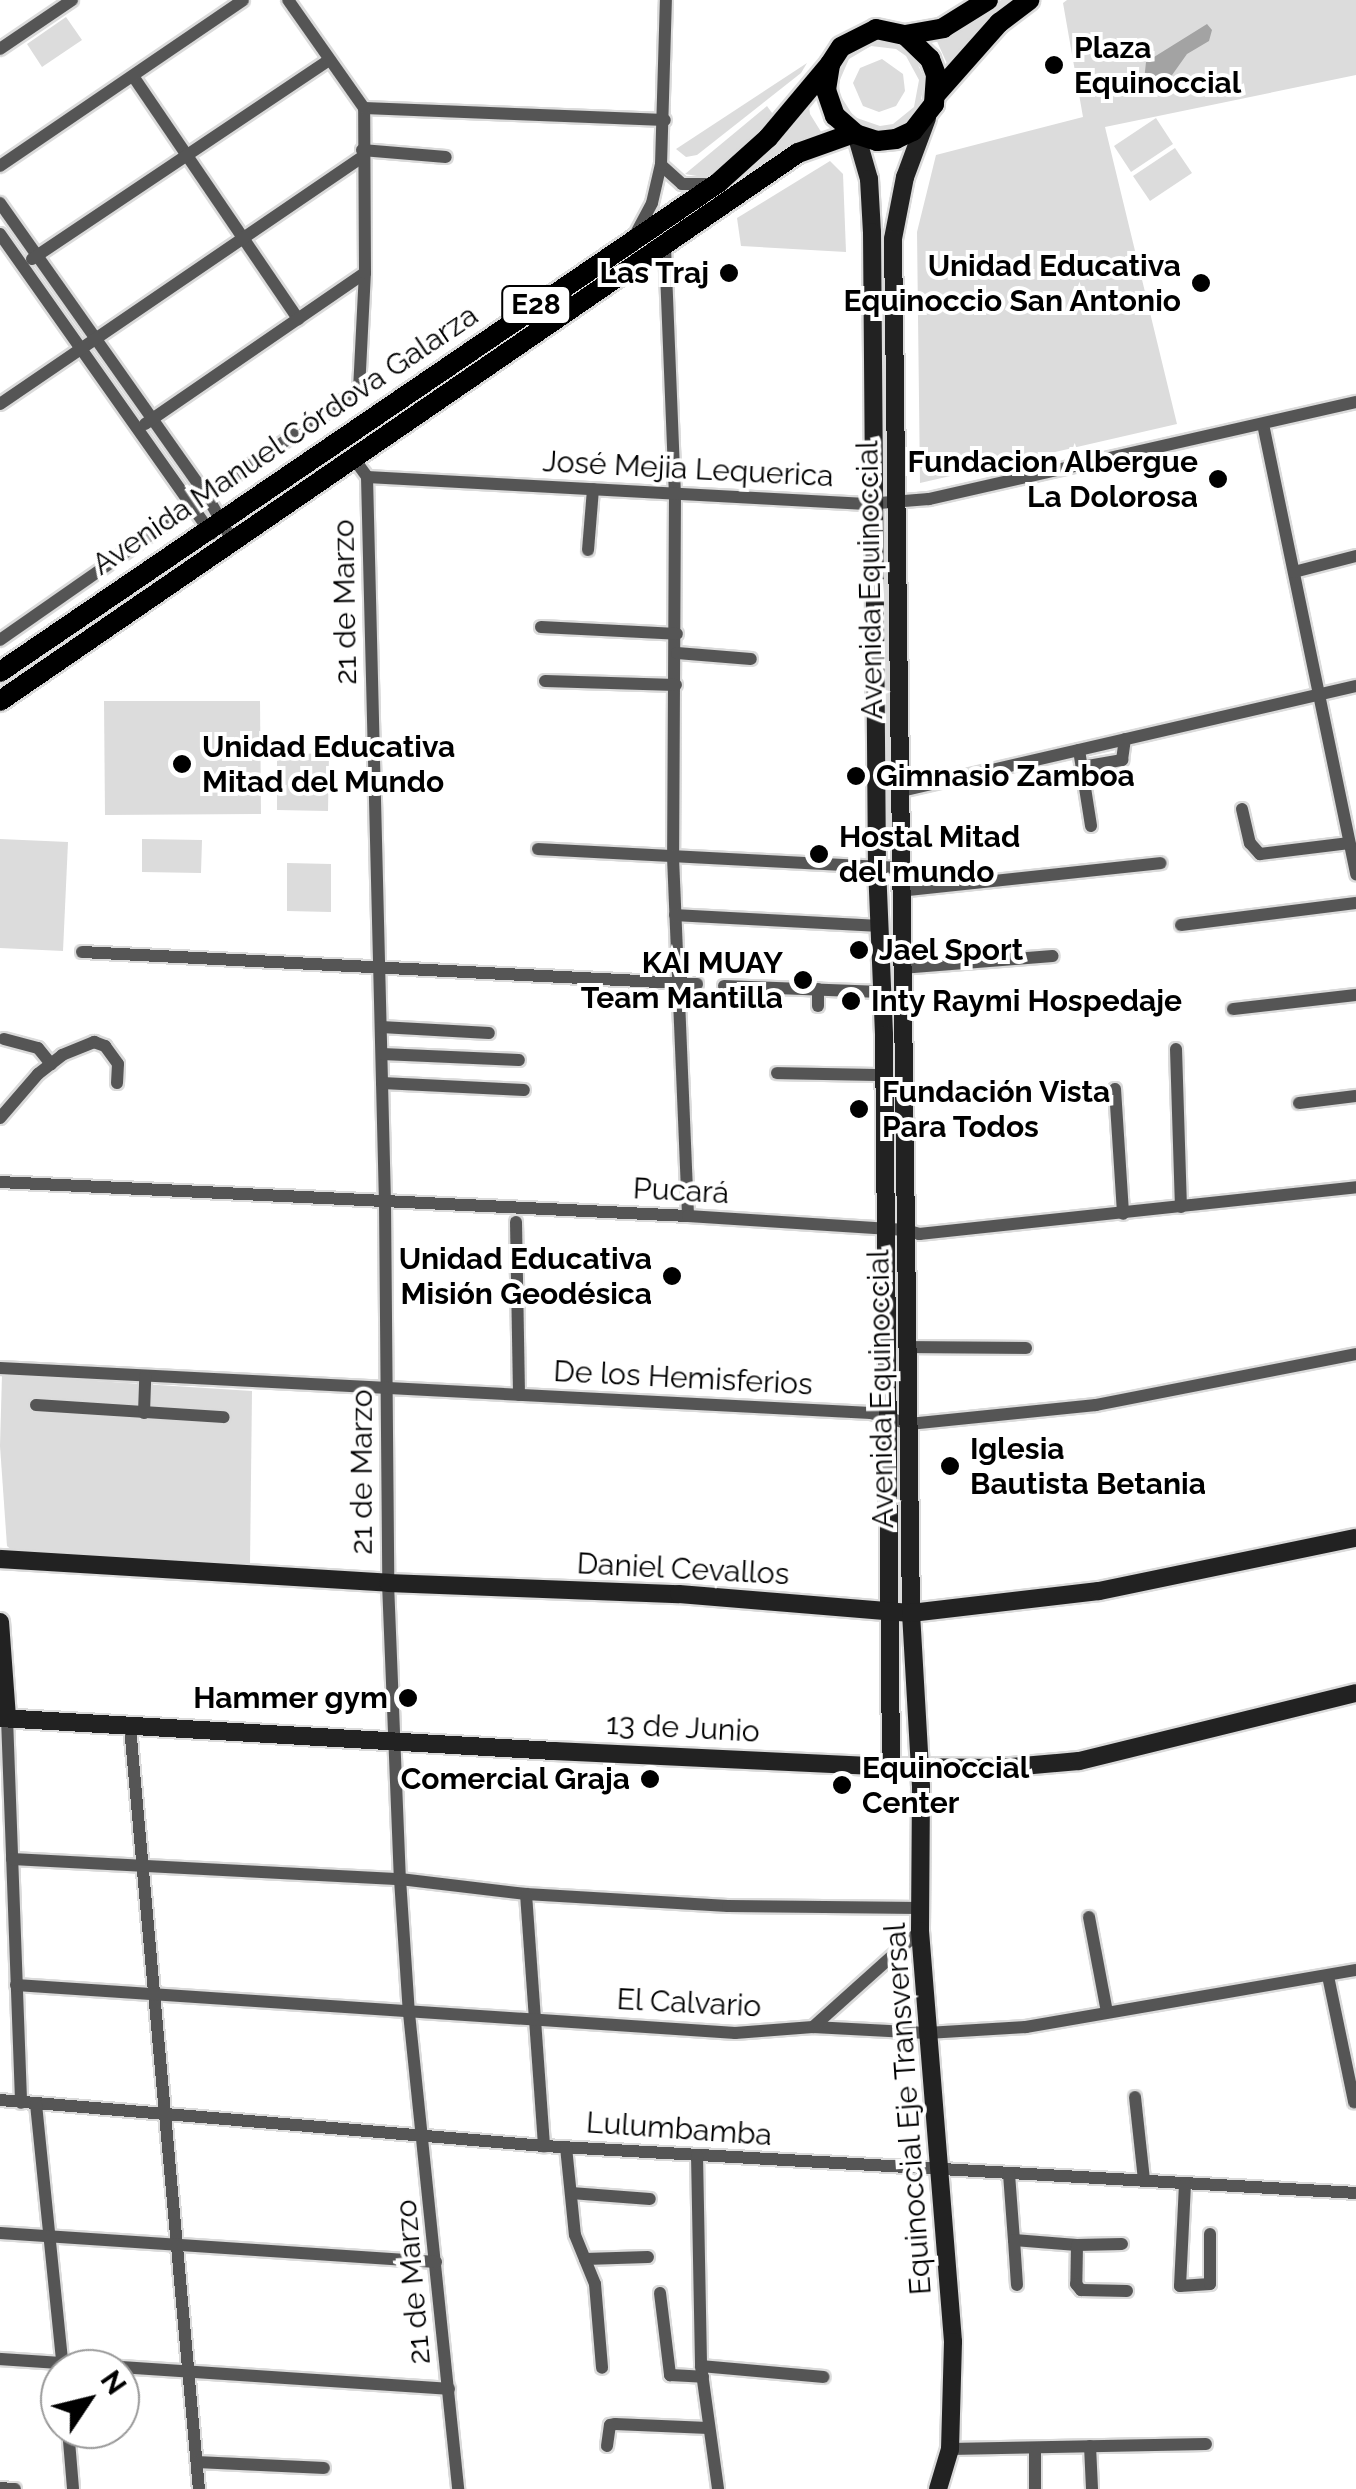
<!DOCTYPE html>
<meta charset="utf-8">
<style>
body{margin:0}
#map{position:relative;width:1356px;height:2489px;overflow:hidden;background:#fff;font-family:Raleway,sans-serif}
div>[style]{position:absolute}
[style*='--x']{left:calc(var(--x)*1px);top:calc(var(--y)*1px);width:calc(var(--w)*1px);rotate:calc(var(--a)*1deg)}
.green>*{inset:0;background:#dcdcdc}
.water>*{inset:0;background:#a3a3a3}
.roads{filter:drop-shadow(2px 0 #dbdbdb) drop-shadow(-2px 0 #dbdbdb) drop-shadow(0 2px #dbdbdb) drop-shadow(0 -2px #dbdbdb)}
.street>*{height:12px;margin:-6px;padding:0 6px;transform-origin:6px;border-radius:6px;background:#555}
.secondary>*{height:18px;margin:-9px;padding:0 9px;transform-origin:9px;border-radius:9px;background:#222}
.primary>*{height:20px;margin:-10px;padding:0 10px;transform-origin:10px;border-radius:10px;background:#000}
.dots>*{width:28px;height:28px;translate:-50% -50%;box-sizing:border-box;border:5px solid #fff;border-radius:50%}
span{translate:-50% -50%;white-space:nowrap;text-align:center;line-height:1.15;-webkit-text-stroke:8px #fff;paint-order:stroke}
.shield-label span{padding:2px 8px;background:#fff;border:2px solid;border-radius:8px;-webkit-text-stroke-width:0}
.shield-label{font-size:28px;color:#000;font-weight:700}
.poi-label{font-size:30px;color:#000;font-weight:700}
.left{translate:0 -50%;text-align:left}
.right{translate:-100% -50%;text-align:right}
.street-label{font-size:30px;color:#000}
.north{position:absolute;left:40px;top:2349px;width:100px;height:100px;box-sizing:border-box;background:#fff;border:2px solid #999;border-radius:50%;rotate:55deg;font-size:28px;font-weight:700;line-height:40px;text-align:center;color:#000}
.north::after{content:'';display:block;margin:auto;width:35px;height:45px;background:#000;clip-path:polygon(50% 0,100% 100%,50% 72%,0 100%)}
</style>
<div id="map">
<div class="green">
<i style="clip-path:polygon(1001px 0,1013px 0,976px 34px,949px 68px,935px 37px)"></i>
<i style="clip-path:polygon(1067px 0,1356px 0,1356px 75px,1105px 127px,1177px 424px,920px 483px,917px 232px,936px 155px,1083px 117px,1063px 3px)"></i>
<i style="clip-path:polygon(66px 17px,82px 40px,42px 67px,27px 44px)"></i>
<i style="clip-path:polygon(evenodd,869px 40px,898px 43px,911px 51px,925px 79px,919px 110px,895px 130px,880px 132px,850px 122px,834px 96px,837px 67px,845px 55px,869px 40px,871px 46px,896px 49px,906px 56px,919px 80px,914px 107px,893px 124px,880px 126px,854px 117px,840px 95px,839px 82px,849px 59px,871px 46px)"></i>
<i style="clip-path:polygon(882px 59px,903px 74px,905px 91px,896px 106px,879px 112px,863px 106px,853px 83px,860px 68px)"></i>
<i style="clip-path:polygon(807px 63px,801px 73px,697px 155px,686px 157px,676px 149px)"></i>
<i style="clip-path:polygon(808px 98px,810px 114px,823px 135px,231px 532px,227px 525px,614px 257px)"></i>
<i style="clip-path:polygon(767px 106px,775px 117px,709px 178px,685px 174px)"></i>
<i style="clip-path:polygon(1156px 118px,1173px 144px,1131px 172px,1114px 146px)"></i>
<i style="clip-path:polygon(1175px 148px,1192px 173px,1150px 201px,1133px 176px)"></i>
<i style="clip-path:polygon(830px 161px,843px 174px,846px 252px,741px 246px,737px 218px)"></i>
<i style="clip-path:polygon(883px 532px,890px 532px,894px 833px,885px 832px)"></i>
<i style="clip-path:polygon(104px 701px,260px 701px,261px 814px,105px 815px)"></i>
<i style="clip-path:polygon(277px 753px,329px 754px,328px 811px,277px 810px)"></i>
<i style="clip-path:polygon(0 839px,68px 842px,63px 951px,0 948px)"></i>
<i style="clip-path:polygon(142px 839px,202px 840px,201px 873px,142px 872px)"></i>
<i style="clip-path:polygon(287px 863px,331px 864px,331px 912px,287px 911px)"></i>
<i style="clip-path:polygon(2px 1375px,252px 1391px,250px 1565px,14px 1552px,7px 1546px,0 1446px)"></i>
</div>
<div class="water">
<i style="clip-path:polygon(1207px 24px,1212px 30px,1209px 41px,1187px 54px,1165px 85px,1153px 87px,1144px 81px,1146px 62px)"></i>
</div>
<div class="roads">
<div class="street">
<i style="--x:0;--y:49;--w:87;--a:-34.2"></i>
<i style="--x:133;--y:76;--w:294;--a:55.8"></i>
<i style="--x:364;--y:108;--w:301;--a:2.3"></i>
<i style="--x:362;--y:150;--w:84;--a:4.8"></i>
<i style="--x:661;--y:165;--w:28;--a:42"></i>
<i style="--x:682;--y:184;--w:29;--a:0"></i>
<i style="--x:0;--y:166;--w:294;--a:-34.3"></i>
<i style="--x:0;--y:203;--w:361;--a:54.8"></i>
<i style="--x:208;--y:498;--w:48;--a:60.3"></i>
<i style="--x:0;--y:234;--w:367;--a:54.8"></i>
<i style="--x:634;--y:237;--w:38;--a:-62"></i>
<i style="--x:652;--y:203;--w:39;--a:-77"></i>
<i style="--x:661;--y:165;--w:165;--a:-88.3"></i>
<i style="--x:665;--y:247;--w:246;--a:87.7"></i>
<i style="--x:675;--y:493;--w:364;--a:90.3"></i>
<i style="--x:673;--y:857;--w:359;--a:87.6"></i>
<i style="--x:32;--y:259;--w:358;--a:-33.8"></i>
<i style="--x:0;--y:404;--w:438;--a:-34.3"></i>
<i style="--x:145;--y:424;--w:267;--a:-34.5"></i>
<i style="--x:1263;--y:424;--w:460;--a:78.3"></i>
<i style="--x:352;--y:456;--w:26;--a:54"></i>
<i style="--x:367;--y:477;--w:726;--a:88.58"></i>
<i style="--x:385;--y:1203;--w:380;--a:89.5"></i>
<i style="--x:388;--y:1583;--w:296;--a:87.7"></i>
<i style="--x:400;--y:1879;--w:134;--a:86.2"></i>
<i style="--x:409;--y:2013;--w:479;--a:84.1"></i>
<i style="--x:367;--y:477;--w:500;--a:3.1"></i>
<i style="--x:866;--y:504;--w:63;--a:-4.5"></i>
<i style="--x:929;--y:499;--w:438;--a:-12.8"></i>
<i style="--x:588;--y:550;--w:61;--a:-85.3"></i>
<i style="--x:1294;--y:572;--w:64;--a:-14.5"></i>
<i style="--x:541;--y:627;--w:136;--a:2.9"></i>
<i style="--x:0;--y:640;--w:437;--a:-34.9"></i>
<i style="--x:359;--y:390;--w:117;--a:-87.1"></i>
<i style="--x:365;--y:273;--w:165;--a:-90.3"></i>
<i style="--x:364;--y:108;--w:132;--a:-125.1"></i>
<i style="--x:677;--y:653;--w:74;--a:4.6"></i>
<i style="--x:545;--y:681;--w:131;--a:1.7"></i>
<i style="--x:1079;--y:750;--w:77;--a:81"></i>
<i style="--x:1088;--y:766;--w:35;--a:-10"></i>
<i style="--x:1122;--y:760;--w:21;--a:-82"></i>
<i style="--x:901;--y:791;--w:467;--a:-13"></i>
<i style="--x:1242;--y:809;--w:35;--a:77"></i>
<i style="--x:1250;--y:843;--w:15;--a:48"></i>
<i style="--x:1260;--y:854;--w:90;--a:-7"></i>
<i style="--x:538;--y:849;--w:362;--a:3"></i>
<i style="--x:900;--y:891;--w:262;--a:-6.1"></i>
<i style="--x:675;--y:915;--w:204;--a:3.1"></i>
<i style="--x:1181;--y:925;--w:176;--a:-7.2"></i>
<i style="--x:82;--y:952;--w:616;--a:2.98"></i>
<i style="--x:901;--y:968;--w:152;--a:-4.5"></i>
<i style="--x:724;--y:986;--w:157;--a:2.2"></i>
<i style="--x:818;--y:1006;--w:17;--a:-90"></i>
<i style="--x:1233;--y:1009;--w:124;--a:-6.5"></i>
<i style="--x:381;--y:1027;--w:108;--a:3.2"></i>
<i style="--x:4;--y:1039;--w:35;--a:15"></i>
<i style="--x:38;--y:1048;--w:21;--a:51"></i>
<i style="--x:1176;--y:1049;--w:158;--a:88.2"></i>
<i style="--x:382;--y:1054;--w:137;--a:2.5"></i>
<i style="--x:777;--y:1073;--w:107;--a:1.1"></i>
<i style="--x:382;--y:1083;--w:142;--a:2.8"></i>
<i style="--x:1115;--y:1089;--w:125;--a:86.3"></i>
<i style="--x:1299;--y:1103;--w:57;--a:-7"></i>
<i style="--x:0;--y:1118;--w:58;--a:-49.2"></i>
<i style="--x:38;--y:1074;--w:31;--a:-38"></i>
<i style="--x:62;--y:1055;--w:35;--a:-22"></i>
<i style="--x:94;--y:1042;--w:12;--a:20"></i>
<i style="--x:105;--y:1046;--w:22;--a:54"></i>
<i style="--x:118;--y:1064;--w:19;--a:93"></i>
<i style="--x:0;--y:1182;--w:689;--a:2.83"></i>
<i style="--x:688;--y:1216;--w:218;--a:3.7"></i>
<i style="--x:906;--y:1230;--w:14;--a:17"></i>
<i style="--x:919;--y:1234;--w:440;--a:-6.1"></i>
<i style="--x:516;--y:1222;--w:173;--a:89"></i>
<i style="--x:907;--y:1347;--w:119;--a:0.5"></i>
<i style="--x:0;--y:1368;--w:872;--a:2.96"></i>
<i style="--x:871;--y:1413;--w:40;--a:16"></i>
<i style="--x:909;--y:1424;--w:188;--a:-5.8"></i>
<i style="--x:1096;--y:1405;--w:265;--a:-11.1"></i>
<i style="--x:36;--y:1405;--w:188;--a:3.7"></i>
<i style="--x:144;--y:1413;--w:37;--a:-88"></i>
<i style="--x:7;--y:1718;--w:385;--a:87.9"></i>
<i style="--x:130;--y:1727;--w:765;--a:84.83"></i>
<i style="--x:12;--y:1859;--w:389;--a:3"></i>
<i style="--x:400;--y:1879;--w:127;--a:6.8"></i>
<i style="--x:526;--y:1894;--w:202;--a:3.4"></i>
<i style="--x:728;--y:1906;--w:192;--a:0.6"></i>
<i style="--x:526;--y:1894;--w:253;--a:85.9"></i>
<i style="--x:1089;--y:1917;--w:97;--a:79.3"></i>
<i style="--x:1328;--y:1976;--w:129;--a:78.3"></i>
<i style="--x:16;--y:1985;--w:721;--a:3.82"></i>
<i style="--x:735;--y:2033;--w:78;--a:-4.4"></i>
<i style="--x:813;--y:2027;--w:114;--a:3"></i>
<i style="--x:927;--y:2033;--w:99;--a:-3.5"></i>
<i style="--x:1026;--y:2027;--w:335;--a:-9.8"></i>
<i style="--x:813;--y:2027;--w:144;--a:-41.9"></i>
<i style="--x:1135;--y:2097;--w:83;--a:83.8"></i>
<i style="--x:0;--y:2100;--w:546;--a:4.83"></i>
<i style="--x:544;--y:2146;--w:813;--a:3.31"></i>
<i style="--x:36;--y:2104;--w:266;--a:84.2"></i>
<i style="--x:566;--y:2147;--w:88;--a:84.2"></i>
<i style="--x:575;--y:2235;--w:53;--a:67.8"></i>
<i style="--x:595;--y:2284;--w:84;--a:85.2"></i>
<i style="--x:697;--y:2155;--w:211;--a:88.9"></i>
<i style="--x:701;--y:2366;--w:124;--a:82.1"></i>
<i style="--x:1009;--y:2174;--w:66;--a:85.7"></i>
<i style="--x:1014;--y:2240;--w:63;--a:4.5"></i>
<i style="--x:1077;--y:2245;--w:39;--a:91"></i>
<i style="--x:1076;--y:2284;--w:8;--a:50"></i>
<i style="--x:1081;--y:2290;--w:46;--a:1.2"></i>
<i style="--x:1185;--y:2184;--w:102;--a:92.8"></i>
<i style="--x:1180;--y:2286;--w:30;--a:-4"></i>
<i style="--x:1210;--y:2284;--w:50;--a:-90"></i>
<i style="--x:571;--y:2193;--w:79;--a:4.3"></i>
<i style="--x:0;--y:2233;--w:437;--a:3.8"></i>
<i style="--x:1014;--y:2240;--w:45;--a:86.2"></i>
<i style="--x:1077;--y:2245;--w:45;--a:-1.3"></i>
<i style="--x:585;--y:2259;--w:63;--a:-1.8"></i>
<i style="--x:660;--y:2293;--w:83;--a:83"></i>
<i style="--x:670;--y:2375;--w:33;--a:3"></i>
<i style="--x:0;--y:2359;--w:450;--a:3.8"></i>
<i style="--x:701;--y:2366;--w:123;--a:5.1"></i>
<i style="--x:68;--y:2429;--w:60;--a:85.2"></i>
<i style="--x:607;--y:2446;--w:21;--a:-82"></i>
<i style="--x:610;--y:2425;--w:5;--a:-11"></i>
<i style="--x:615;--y:2424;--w:93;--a:2.5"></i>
<i style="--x:1090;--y:2446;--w:43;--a:87.3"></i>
<i style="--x:950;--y:2449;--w:256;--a:-1.1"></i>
<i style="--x:197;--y:2462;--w:127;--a:2.7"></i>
<i style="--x:0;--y:2488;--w:15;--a:4"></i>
<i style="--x:1035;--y:2489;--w:40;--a:-90"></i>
</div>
<div class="secondary">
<i style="--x:927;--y:118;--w:63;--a:110.4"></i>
<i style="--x:905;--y:177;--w:63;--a:101"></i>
<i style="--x:893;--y:239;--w:1374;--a:89.25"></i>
<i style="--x:911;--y:1613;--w:174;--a:86.7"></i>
<i style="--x:921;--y:1787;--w:144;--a:90.4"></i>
<i style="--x:920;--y:1931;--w:412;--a:85.4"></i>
<i style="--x:953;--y:2342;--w:107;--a:91.6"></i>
<i style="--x:950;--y:2449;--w:42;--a:106.7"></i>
<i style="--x:856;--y:134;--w:47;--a:73.9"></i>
<i style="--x:869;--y:179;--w:53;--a:86.8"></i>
<i style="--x:872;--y:232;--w:635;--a:89.55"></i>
<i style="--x:877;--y:867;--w:168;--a:87.6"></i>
<i style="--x:884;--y:1035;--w:732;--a:89.45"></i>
<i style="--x:0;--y:1559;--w:389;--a:3.5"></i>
<i style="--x:388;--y:1583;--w:291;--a:2.2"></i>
<i style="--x:679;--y:1594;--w:233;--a:4.7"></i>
<i style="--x:911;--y:1613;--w:189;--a:-6.7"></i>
<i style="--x:1099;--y:1591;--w:262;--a:-11.7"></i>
<i style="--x:0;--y:1622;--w:96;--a:85.8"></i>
<i style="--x:0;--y:1718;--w:555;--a:3.41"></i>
<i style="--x:554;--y:1751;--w:337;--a:2.7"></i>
<i style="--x:891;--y:1767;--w:109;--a:0.5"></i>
<i style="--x:1000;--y:1768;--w:79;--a:-5.1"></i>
<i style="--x:1079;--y:1761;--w:285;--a:-13.8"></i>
</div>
<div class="primary">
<i style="--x:905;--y:35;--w:35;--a:44"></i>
<i style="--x:930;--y:59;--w:17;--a:69"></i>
<i style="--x:936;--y:75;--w:29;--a:94"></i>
<i style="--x:934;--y:104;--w:34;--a:128"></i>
<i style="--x:913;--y:131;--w:19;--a:155"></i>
<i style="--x:896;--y:139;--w:19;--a:174"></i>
<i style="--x:877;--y:141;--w:22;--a:-162"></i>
<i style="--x:856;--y:134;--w:28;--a:-139"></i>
<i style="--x:835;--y:116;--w:28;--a:-109"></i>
<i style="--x:826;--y:90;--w:26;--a:-81"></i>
<i style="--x:830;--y:64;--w:20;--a:-57"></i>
<i style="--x:841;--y:47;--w:39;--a:-27"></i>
<i style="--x:876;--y:29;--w:30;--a:12"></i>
<i style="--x:905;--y:35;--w:39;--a:-10"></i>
<i style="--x:943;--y:28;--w:53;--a:-31.9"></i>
<i style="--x:937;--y:93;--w:94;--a:-48.5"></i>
<i style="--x:999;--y:23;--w:38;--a:-37"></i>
<i style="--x:0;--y:672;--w:869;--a:-34.26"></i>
<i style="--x:718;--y:183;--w:67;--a:-42"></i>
<i style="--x:768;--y:138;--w:97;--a:-50"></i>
<i style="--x:0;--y:701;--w:968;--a:-34.48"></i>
<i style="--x:798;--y:153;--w:59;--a:-19.7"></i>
</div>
</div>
<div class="dots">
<i style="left:1054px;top:65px;background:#000"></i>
<i style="left:729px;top:273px;background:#000"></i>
<i style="left:1201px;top:283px;background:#000"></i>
<i style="left:1218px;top:479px;background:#000"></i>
<i style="left:182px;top:764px;background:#000"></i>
<i style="left:856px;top:776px;background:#000"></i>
<i style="left:819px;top:854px;background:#000"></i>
<i style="left:859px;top:950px;background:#000"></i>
<i style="left:803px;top:980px;background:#000"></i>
<i style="left:851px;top:1001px;background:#000"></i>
<i style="left:859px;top:1109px;background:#000"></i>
<i style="left:672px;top:1276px;background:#000"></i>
<i style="left:950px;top:1466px;background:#000"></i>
<i style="left:408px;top:1698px;background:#000"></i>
<i style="left:650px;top:1779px;background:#000"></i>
<i style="left:842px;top:1785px;background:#000"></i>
</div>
<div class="shield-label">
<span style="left:536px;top:305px">E28</span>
</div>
<div class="poi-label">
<span class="left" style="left:1074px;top:65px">Plaza<br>Equinoccial</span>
<span class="right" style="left:1181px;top:283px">Unidad Educativa<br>Equinoccio San Antonio</span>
<span class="right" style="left:709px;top:273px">Las Traj</span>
<span class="right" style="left:1198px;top:479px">Fundacion Albergue<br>La Dolorosa</span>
<span class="left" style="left:202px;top:764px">Unidad Educativa<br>Mitad del Mundo</span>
<span class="left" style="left:876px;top:776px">Gimnasio Zamboa</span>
<span class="left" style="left:839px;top:854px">Hostal Mitad<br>del mundo</span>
<span class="left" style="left:879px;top:950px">Jael Sport</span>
<span class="right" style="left:783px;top:980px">KAI MUAY<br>Team Mantilla</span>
<span class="left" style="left:871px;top:1001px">Inty Raymi Hospedaje</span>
<span class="left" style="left:882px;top:1109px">Fundación Vista<br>Para Todos</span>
<span class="right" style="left:652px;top:1276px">Unidad Educativa<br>Misión Geodésica</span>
<span class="left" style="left:970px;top:1466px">Iglesia<br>Bautista Betania</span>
<span class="right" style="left:388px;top:1698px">Hammer gym</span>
<span class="left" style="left:862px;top:1785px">Equinoccial<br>Center</span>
<span class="right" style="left:630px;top:1779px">Comercial Graja</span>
</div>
<div class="street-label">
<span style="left:285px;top:440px;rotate:-34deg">Avenida Manuel Córdova Galarza</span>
<span style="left:688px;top:469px;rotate:3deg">José Mejia Lequerica</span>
<span style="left:870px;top:580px;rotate:-91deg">Avenida Equinoccial</span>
<span style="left:345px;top:602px;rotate:-91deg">21 de Marzo</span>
<span style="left:681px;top:1191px;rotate:3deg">Pucará</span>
<span style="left:683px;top:1378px;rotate:3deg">De los Hemisferios</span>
<span style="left:881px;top:1389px;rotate:-91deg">Avenida Equinoccial</span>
<span style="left:362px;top:1472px;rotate:-90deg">21 de Marzo</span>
<span style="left:683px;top:1569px;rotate:3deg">Daniel Cevallos</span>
<span style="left:683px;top:1728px;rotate:3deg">13 de Junio</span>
<span style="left:689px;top:2003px;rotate:3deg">El Calvario</span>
<span style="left:908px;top:2109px;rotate:-94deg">Equinoccial Eje Transversal</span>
<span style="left:679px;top:2129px;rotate:4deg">Lulumbamba</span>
<span style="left:413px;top:2282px;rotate:-95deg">21 de Marzo</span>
</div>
<div class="north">N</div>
</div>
